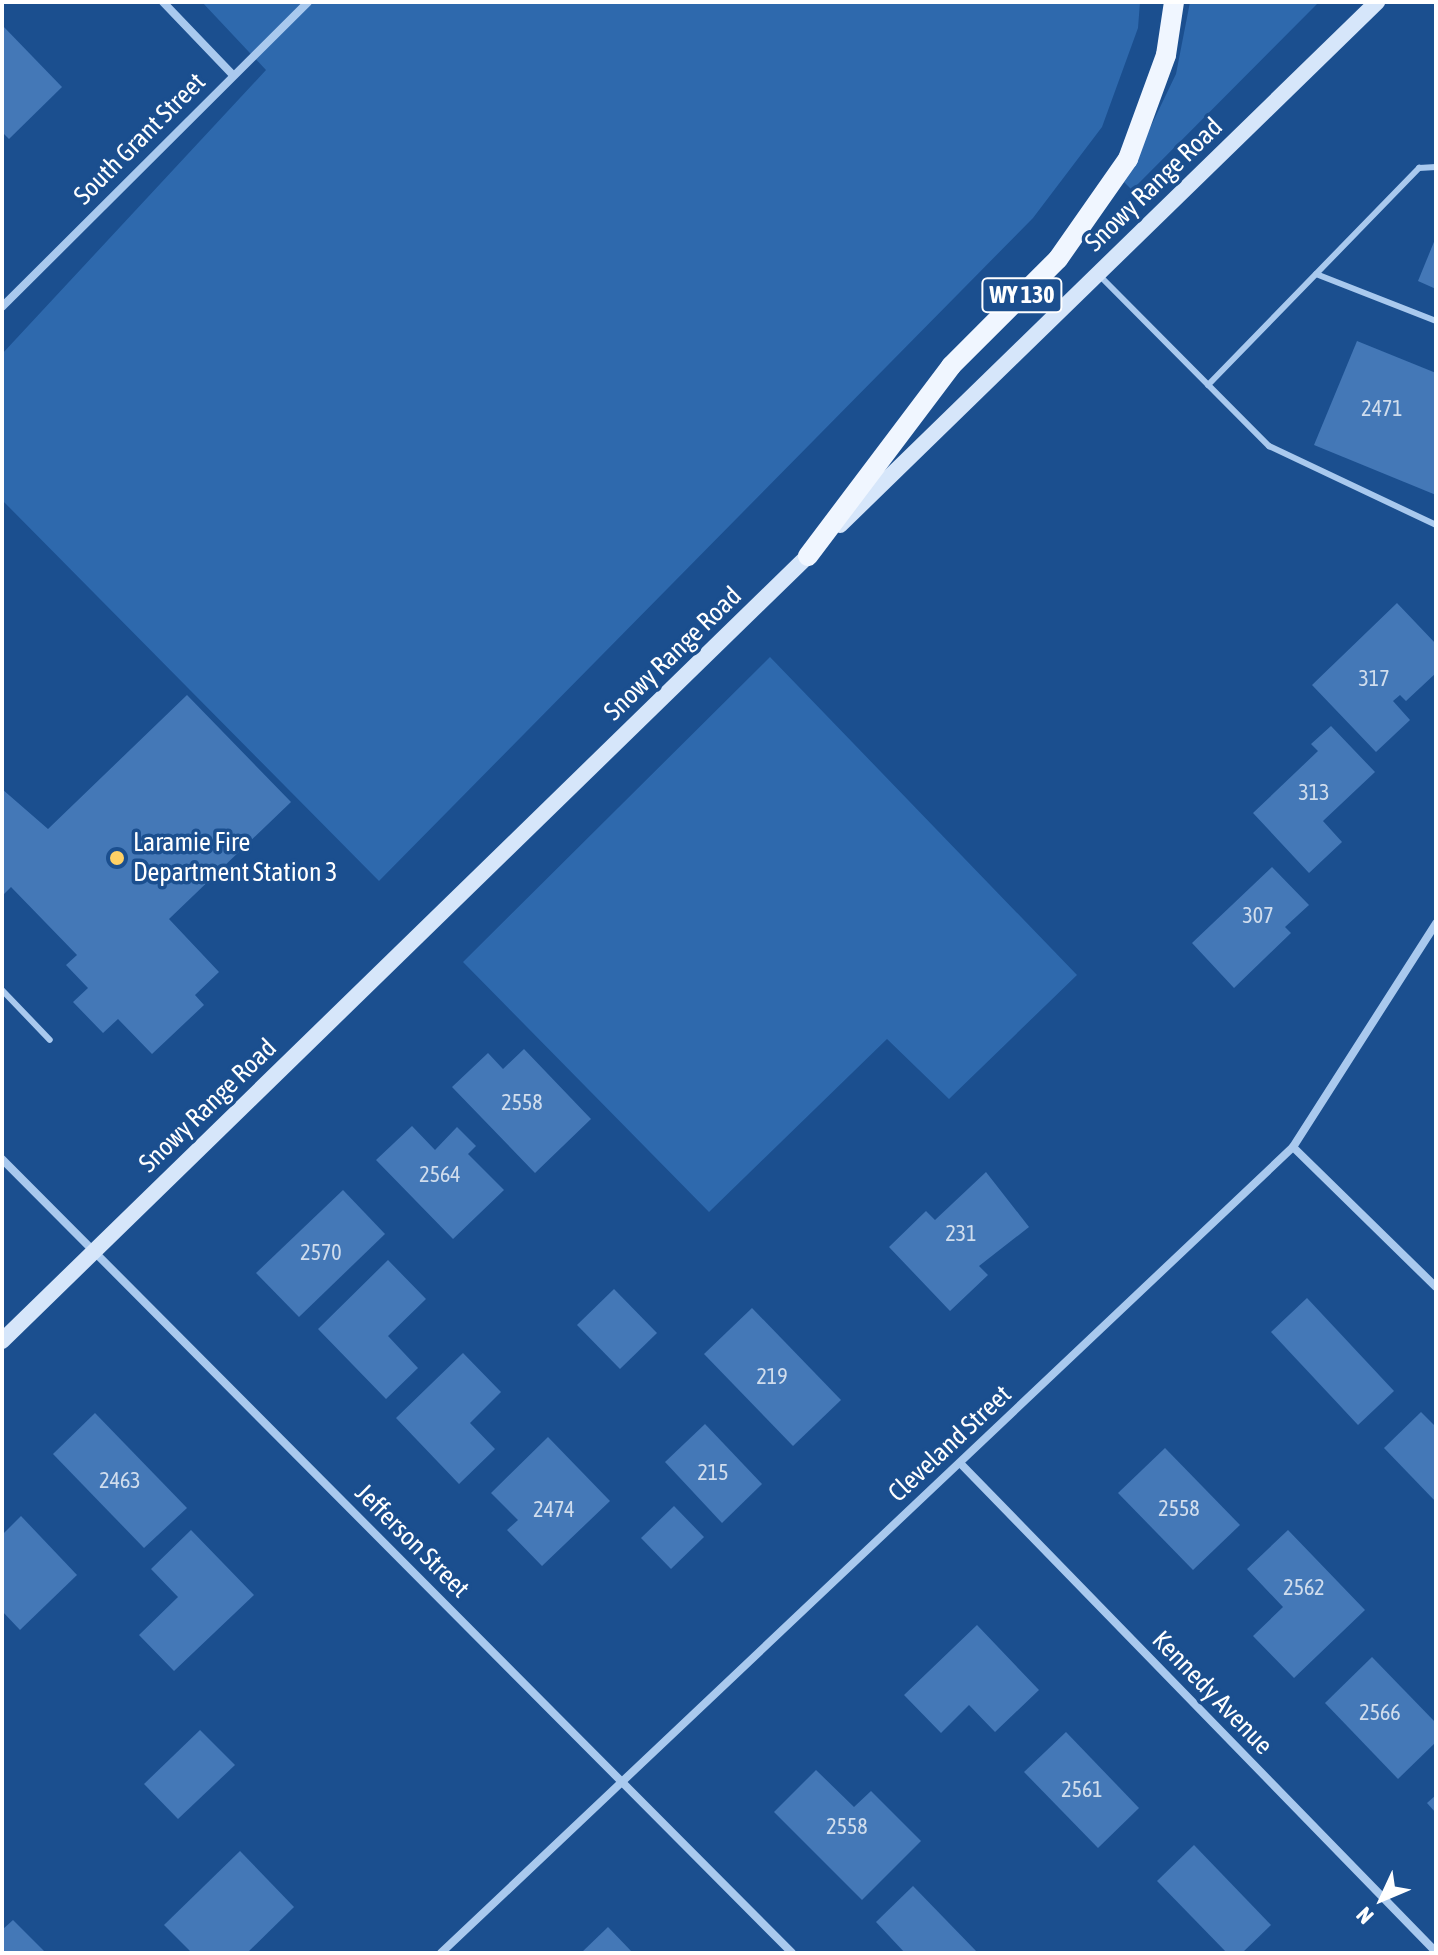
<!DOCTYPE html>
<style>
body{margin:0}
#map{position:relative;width:1438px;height:1955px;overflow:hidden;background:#1b4f8f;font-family:"Asap Condensed",sans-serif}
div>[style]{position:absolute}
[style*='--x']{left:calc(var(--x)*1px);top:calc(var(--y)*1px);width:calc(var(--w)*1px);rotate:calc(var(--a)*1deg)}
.green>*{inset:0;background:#2e69ad}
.building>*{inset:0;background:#4478b7}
.service>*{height:6px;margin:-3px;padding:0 3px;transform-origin:3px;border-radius:3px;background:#a9c9ee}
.minor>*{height:8px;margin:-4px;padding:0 4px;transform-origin:4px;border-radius:4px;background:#a9c9ee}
.secondary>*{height:16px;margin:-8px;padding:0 8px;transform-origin:8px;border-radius:8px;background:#d6e6fa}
.primary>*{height:20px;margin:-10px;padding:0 10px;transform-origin:10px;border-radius:10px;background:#f0f6ff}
.dots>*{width:22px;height:22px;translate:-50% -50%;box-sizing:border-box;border:4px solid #1b4f8f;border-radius:50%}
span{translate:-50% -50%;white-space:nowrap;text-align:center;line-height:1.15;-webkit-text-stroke:7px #1b4f8f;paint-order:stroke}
.number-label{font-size:22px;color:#d0dded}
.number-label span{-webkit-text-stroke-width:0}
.shield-label span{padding:2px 6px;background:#1b4f8f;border:2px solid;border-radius:6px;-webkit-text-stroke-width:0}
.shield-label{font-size:24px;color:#fff;font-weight:700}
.street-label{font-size:26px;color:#fff}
.poi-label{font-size:26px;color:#fff}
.left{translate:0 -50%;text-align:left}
.frame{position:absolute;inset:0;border:4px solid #fff;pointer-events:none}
.north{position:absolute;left:1342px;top:1859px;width:80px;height:80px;-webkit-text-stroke:6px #1b4f8f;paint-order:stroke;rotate:226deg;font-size:22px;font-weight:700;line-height:32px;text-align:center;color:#fff}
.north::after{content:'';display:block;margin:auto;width:28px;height:36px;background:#fff;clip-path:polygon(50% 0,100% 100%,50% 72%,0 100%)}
</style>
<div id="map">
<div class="green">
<i style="clip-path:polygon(202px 2px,1140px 2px,1138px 28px,1102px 127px,1033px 218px,379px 881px,2px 500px,2px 354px,266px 70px)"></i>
<i style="clip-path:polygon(1190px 2px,1319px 2px,1132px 190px,1124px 182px,1176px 74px)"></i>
<i style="clip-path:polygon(770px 657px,1077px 975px,949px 1099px,887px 1039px,709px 1212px,463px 962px)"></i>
</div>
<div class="building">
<i style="clip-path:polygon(2px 25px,62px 87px,9px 139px,2px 132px)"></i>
<i style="clip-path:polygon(1436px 237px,1436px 289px,1418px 281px)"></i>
<i style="clip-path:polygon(1357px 341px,1436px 373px,1436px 495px,1314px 445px)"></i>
<i style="clip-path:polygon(1397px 603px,1436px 644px,1436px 673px,1406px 701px,1400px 695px,1393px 701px,1410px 720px,1376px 752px,1312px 685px)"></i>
<i style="clip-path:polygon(187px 695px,291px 802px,169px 919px,219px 972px,195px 995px,204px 1005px,152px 1054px,118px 1019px,103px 1033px,73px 1002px,88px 988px,66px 965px,77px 955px,11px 887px,2px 896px,2px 789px,48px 829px)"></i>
<i style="clip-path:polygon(1331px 726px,1375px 772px,1323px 821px,1342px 842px,1309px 873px,1253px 813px,1318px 751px,1311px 744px)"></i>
<i style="clip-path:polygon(1272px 867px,1309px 905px,1285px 927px,1291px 933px,1234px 988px,1192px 943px)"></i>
<i style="clip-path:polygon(524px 1049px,591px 1119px,535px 1173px,452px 1087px,488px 1053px,503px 1069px)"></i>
<i style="clip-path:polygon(412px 1126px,435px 1150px,457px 1127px,476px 1146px,468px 1154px,504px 1190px,453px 1239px,376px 1160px)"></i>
<i style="clip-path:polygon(986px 1172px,1029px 1227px,979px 1266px,988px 1275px,950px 1311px,889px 1247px,926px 1211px,935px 1220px)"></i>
<i style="clip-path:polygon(343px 1190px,385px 1234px,299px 1317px,256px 1273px)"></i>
<i style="clip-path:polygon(388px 1260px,426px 1299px,388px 1336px,418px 1368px,386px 1399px,318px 1329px)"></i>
<i style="clip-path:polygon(614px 1289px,657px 1333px,620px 1369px,577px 1325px)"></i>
<i style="clip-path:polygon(1307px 1298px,1394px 1391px,1358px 1425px,1271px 1332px)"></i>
<i style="clip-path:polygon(752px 1308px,841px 1400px,793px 1446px,704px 1354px)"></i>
<i style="clip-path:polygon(463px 1353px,501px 1392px,470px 1423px,495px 1449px,459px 1484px,396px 1418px)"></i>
<i style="clip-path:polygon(1421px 1412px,1436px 1427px,1436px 1502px,1384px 1448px)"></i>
<i style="clip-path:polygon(95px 1413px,187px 1508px,144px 1548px,53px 1454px)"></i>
<i style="clip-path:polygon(705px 1424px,762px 1484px,722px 1523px,665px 1462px)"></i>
<i style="clip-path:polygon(548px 1437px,610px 1501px,542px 1566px,507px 1530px,518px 1520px,491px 1493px)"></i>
<i style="clip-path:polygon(1165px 1448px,1240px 1525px,1193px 1570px,1118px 1493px)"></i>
<i style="clip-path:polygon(674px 1506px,704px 1537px,671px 1569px,641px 1538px)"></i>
<i style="clip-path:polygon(21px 1516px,77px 1575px,20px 1630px,2px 1611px,2px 1535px)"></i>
<i style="clip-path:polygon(191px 1530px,254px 1595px,174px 1671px,139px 1635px,178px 1597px,151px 1569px)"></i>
<i style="clip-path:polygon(1288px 1530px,1365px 1610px,1294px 1678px,1253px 1636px,1283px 1607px,1247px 1569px)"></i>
<i style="clip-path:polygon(977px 1625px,1039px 1690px,995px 1732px,969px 1705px,941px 1733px,904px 1695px)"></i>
<i style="clip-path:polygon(1372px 1657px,1436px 1723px,1436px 1742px,1398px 1779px,1325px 1703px)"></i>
<i style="clip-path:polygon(200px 1730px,235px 1765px,178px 1819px,144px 1784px)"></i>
<i style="clip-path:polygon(1066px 1732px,1139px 1808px,1098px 1848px,1024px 1772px)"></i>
<i style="clip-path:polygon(816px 1770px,854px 1807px,871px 1791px,921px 1841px,862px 1900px,774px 1812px)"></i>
<i style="clip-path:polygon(1436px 1795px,1436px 1813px,1427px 1803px)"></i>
<i style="clip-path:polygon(1194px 1845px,1271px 1925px,1242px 1953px,1227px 1953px,1157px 1881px)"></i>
<i style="clip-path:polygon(240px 1851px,294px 1907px,247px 1953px,192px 1953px,164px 1925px)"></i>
<i style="clip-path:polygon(913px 1886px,978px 1953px,905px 1953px,876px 1922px)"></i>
<i style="clip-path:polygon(13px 1920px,46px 1953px,2px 1953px,2px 1930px)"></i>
<i style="clip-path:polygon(608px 1927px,633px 1953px,581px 1953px)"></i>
</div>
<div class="service">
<i style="--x:1098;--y:274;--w:243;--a:45.2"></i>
<i style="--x:1269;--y:446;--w:185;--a:25.3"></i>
<i style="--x:1316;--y:274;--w:129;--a:21.4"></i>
<i style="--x:1208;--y:385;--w:303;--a:-45.8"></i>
<i style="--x:1419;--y:168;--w:17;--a:-3"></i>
<i style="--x:2;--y:990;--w:69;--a:46.2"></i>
</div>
<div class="minor">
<i style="--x:163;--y:2;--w:100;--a:46.2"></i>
<i style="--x:2;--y:307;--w:432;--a:-44.9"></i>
<i style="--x:1293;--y:1147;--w:200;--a:44.4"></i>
<i style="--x:2;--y:1159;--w:1120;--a:45.14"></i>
<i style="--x:960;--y:1463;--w:682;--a:45.77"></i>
<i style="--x:441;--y:1953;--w:1173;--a:-43.41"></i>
<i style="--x:1293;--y:1147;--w:266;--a:-57.4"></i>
</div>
<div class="secondary">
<i style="--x:840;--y:525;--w:750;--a:-44.24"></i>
<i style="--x:2;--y:1341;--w:1135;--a:-44.25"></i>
</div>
<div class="primary">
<i style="--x:808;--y:556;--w:238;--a:-53"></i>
<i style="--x:951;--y:366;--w:151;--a:-45"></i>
<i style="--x:1058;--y:259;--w:122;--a:-55"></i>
<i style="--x:1128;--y:159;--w:111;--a:-69.9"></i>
<i style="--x:1166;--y:55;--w:54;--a:-81.4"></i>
</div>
<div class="dots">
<i style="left:117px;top:858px;background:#ffd166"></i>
</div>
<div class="number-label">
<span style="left:1382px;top:409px">2471</span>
<span style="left:1374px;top:679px">317</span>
<span style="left:1314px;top:793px">313</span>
<span style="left:1258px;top:916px">307</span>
<span style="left:522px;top:1103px">2558</span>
<span style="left:440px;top:1175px">2564</span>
<span style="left:961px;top:1234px">231</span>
<span style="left:321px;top:1253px">2570</span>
<span style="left:772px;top:1377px">219</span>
<span style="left:713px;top:1473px">215</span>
<span style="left:120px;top:1481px">2463</span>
<span style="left:1179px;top:1509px">2558</span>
<span style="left:554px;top:1510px">2474</span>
<span style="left:1304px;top:1588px">2562</span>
<span style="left:1380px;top:1713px">2566</span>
<span style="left:1082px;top:1790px">2561</span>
<span style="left:847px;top:1827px">2558</span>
</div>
<div class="shield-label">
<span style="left:1022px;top:295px">WY 130</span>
</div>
<div class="street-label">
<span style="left:140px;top:139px;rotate:-45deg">South Grant Street</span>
<span style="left:1154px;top:185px;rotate:-44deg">Snowy Range Road</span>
<span style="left:673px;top:654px;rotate:-44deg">Snowy Range Road</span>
<span style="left:208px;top:1106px;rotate:-44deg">Snowy Range Road</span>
<span style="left:950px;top:1444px;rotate:-43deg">Cleveland Street</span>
<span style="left:412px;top:1541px;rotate:45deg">Jefferson Street</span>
<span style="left:1212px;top:1693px;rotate:46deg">Kennedy Avenue</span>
</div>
<div class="poi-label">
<span class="left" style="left:133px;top:858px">Laramie Fire<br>Department Station 3</span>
</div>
<div class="frame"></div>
<div class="north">N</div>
</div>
